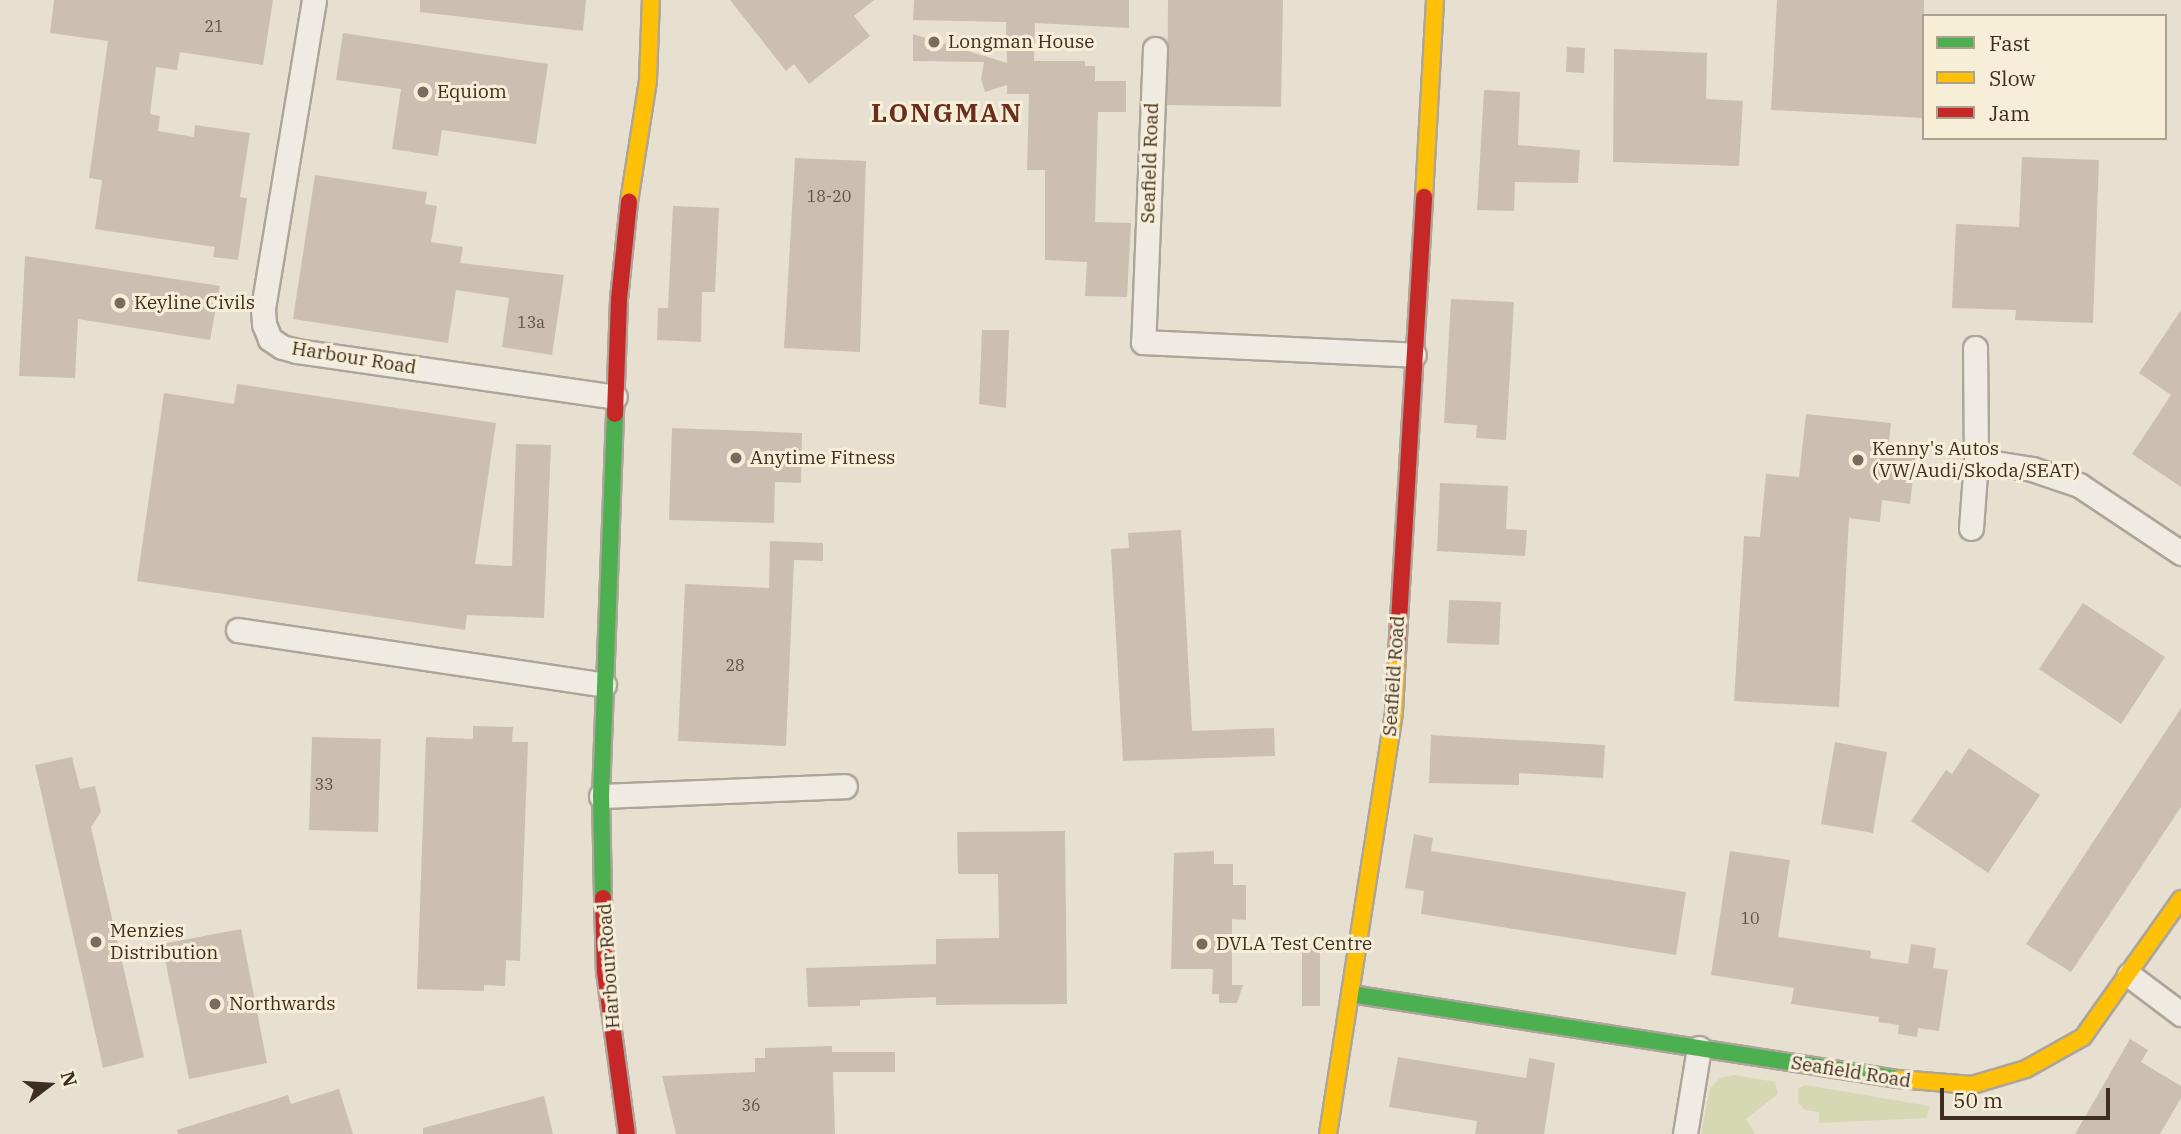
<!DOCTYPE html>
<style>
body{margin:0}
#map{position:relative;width:2181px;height:1134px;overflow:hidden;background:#e7e0d1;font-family:"IBM Plex Serif",serif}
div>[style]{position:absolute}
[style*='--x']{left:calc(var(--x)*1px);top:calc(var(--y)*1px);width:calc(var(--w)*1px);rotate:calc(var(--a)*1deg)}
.green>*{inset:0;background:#d6d7b3}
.building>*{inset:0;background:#cbbfb2}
.roads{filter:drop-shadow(2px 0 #ada599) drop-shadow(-2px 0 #ada599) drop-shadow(0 2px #ada599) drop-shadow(0 -2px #ada599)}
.street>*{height:23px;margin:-11.5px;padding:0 11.5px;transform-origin:11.5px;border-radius:11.5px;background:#efebe3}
.fast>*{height:16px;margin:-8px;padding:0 8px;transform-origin:8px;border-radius:8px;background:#4caf50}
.slow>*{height:16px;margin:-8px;padding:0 8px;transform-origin:8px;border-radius:8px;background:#ffc107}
.jam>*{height:16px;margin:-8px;padding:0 8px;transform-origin:8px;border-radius:8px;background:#c62828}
.dots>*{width:19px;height:19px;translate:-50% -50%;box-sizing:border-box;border:4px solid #f7eed8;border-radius:50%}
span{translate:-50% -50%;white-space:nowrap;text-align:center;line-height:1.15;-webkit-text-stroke:6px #f7eed8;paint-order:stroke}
.number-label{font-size:16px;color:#605244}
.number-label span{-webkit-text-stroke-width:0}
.poi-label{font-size:19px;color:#3d2e20}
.left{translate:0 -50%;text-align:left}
.street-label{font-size:19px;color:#3d2e20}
.district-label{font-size:26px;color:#6b2e1e;font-weight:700;letter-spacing:2px}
.legend{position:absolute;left:1922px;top:14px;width:245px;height:126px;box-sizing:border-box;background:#f7eed8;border:2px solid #ada18e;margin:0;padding:9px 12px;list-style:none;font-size:21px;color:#3d2e20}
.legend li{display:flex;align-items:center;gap:14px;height:35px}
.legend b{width:35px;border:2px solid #ada18e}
.north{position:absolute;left:14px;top:1050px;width:70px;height:70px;-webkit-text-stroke:5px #f7eed8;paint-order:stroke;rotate:73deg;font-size:19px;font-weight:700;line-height:28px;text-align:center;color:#3d2e20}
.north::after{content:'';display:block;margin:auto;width:24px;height:32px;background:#3d2e20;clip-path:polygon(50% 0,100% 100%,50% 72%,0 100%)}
.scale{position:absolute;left:1940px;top:1088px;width:170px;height:32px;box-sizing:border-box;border:4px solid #3d2e20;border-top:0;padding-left:9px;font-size:21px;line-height:24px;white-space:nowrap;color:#3d2e20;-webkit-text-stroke:5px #f7eed8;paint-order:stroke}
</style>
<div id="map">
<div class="green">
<i style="clip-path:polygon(1735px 1075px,1775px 1082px,1778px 1094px,1746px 1119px,1755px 1134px,1701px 1134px,1710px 1088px,1720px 1078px)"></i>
<i style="clip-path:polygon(1805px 1085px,1929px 1106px,1927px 1118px,1819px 1123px,1819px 1112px,1805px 1110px,1798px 1103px,1798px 1089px)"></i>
</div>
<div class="building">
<i style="clip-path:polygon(54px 0,273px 0,263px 65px,180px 52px,177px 70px,156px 67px,150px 114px,160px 116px,158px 131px,194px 137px,195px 125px,250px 133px,240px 197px,247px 198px,238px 260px,213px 257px,215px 247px,95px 229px,102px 180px,89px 178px,108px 41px,50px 33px)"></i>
<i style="clip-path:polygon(420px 0,586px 0,583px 31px,420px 12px)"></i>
<i style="clip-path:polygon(730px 0,874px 0,854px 16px,870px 36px,809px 84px,794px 64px,786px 71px)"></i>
<i style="clip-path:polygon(914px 0,1129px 0,1129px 28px,1035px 23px,1034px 61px,1085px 61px,1085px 66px,1095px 66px,1095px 81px,1126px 81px,1126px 112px,1098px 112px,1095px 222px,1131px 223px,1127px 297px,1085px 296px,1087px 262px,1045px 260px,1045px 170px,1027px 170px,1029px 94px,1007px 94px,1007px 85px,985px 92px,981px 79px,984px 62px,913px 61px,913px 34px,1007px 63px,1006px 22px,913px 20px)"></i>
<i style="clip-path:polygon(1168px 0,1283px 0,1281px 107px,1167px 105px)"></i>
<i style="clip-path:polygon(1777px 0,1924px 0,1924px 118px,1771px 110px)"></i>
<i style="clip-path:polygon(343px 33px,548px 64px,536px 144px,442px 130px,438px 156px,392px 149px,401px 89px,336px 80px)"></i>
<i style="clip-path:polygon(1567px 47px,1585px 48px,1584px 73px,1566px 72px)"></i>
<i style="clip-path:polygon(1614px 49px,1707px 53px,1706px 99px,1743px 101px,1739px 166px,1613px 162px)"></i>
<i style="clip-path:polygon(1484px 90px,1520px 92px,1518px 145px,1580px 150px,1578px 183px,1515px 182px,1514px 211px,1477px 210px)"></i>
<i style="clip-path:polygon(2022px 157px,2099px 160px,2093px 323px,2015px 320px,2016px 310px,1952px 308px,1956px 224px,2019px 227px)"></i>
<i style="clip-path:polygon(795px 158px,866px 161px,860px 352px,784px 348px)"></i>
<i style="clip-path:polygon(315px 175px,427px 192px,425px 204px,437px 206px,431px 242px,463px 247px,460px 263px,564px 275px,552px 355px,502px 347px,509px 298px,456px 290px,448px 343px,293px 319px)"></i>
<i style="clip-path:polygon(673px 206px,719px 208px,715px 292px,702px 292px,701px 342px,657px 340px,658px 308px,668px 308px)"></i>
<i style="clip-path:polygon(25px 256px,220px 286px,210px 340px,78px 319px,75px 378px,19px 376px)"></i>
<i style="clip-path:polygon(1451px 299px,1514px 302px,1506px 440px,1476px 438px,1477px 425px,1444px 423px)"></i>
<i style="clip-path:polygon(2181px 310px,2181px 487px,2132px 454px,2171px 395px,2139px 373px)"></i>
<i style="clip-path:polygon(982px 330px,1009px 330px,1006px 408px,979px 404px)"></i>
<i style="clip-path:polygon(237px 384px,496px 423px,475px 564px,512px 566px,516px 444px,551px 445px,544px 618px,467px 615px,465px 630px,137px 581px,164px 393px,234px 404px)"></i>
<i style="clip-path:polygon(1806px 414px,1891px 423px,1889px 443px,1917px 446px,1910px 504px,1882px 500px,1880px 522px,1849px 518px,1839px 707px,1734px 701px,1744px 536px,1760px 537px,1766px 474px,1799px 477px)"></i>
<i style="clip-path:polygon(672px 428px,802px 433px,801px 483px,775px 482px,774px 523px,669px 520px)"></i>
<i style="clip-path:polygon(1440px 483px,1508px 486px,1506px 529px,1527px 530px,1525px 556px,1437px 551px)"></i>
<i style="clip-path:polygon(1181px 530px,1192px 731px,1274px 728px,1275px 756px,1123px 761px,1111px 549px,1129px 548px,1128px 533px)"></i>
<i style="clip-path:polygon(770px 541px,823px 543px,823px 561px,794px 560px,786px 746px,678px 741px,685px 584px,769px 588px)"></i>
<i style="clip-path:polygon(1449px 600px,1501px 602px,1499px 645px,1447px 643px)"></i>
<i style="clip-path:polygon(2083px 603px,2165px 657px,2121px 724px,2039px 669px)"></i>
<i style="clip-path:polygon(2181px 708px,2181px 807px,2071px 972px,2026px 944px)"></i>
<i style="clip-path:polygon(473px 726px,513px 727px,512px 742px,528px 742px,520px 961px,506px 960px,505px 986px,484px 985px,484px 991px,417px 989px,426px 737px,473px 739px)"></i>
<i style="clip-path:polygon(1431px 735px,1605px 745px,1603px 778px,1519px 773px,1519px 785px,1429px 783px)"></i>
<i style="clip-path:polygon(312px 737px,381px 739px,378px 832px,309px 830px)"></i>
<i style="clip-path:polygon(1835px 742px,1887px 752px,1873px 833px,1821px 824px)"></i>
<i style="clip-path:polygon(1969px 748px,2040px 795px,1988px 873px,1911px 821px,1946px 770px,1952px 774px)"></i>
<i style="clip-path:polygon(72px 757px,80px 789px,95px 786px,101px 812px,91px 827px,144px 1057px,103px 1068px,35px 765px)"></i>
<i style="clip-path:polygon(1065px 831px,1067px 1004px,936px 1005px,936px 997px,860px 1000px,860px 1006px,808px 1007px,806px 968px,936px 964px,936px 939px,999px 938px,998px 874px,958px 874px,957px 832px)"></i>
<i style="clip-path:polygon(1414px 834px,1433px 838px,1431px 851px,1686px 892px,1676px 955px,1421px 914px,1424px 891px,1405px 888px)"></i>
<i style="clip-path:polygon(1214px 851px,1214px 864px,1233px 864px,1233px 885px,1246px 885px,1246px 920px,1232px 919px,1232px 985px,1243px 985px,1237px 1003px,1219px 1003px,1219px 994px,1212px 994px,1213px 969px,1171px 969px,1174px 853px)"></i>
<i style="clip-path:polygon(1730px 851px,1790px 860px,1778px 937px,1871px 951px,1870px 958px,1908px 964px,1911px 944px,1936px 948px,1933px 968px,1948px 970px,1939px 1031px,1918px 1028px,1917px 1037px,1898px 1034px,1899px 1025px,1878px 1022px,1879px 1017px,1791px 1004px,1794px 988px,1711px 975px)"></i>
<i style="clip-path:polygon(241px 929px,267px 1063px,189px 1079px,162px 944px)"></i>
<i style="clip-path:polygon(1302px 947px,1320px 947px,1320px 1006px,1302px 1006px)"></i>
<i style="clip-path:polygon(2130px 1039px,2148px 1050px,2141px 1062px,2181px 1086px,2181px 1098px,2160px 1134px,2075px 1134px)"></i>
<i style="clip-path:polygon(832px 1046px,832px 1052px,895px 1052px,895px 1072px,833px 1072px,835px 1134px,676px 1134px,662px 1076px,755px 1072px,755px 1058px,765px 1058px,765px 1048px)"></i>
<i style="clip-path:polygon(1398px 1057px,1526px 1078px,1529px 1058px,1555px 1063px,1544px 1134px,1475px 1134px,1477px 1121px,1389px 1107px)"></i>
<i style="clip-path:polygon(339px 1089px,353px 1134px,178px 1134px,177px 1130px,288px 1095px,291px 1104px)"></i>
<i style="clip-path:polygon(544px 1096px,553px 1134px,423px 1134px,423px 1128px)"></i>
</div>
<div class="roads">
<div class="street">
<i style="--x:314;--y:0;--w:313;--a:99.4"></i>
<i style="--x:263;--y:309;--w:15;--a:86"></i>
<i style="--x:264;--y:324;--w:16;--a:68"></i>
<i style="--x:270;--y:339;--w:14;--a:34"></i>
<i style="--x:282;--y:347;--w:16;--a:15"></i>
<i style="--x:297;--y:351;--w:321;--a:8.2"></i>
<i style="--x:1155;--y:49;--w:293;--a:92.3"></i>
<i style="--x:1143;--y:342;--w:271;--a:2.7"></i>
<i style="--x:1976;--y:460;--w:57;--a:9.1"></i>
<i style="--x:2032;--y:469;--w:50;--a:18.8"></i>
<i style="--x:2079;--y:485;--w:123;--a:33.7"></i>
<i style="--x:1971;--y:528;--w:68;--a:-85.8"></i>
<i style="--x:1976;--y:460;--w:112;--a:-90.5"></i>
<i style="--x:238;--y:630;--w:370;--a:8.5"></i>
<i style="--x:601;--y:796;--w:244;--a:-2.3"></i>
<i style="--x:2129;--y:975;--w:65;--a:36.9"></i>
<i style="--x:1685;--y:1134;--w:87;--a:-80.8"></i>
</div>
<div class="fast">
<i style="--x:603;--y:898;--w:102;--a:-91.1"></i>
<i style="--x:601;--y:796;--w:382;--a:-87.9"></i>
<i style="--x:1351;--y:994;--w:554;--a:8.83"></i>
</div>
<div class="slow">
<i style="--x:1424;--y:197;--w:197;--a:-86.8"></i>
<i style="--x:629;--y:202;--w:123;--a:-81.1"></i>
<i style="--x:648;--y:80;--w:80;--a:-87.9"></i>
<i style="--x:1898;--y:1079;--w:74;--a:4.6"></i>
<i style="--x:1972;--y:1085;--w:56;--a:-16.5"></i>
<i style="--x:2026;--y:1069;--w:65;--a:-29.3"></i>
<i style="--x:2083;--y:1037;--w:169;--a:-54.6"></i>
<i style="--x:1328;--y:1134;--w:427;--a:-81.1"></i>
<i style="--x:1394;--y:712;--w:58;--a:-87"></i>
</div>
<div class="jam">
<i style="--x:615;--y:414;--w:115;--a:-88"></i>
<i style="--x:619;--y:299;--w:98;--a:-84.1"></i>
<i style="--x:1397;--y:654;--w:458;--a:-86.6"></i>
<i style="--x:603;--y:898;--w:74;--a:88.5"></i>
<i style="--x:605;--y:972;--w:163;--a:82.3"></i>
</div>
</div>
<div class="dots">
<i style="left:934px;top:42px;background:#786c5e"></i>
<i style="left:423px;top:92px;background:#786c5e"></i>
<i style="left:120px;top:303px;background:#786c5e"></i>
<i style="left:736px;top:458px;background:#786c5e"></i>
<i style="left:1858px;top:460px;background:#786c5e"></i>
<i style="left:96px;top:942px;background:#786c5e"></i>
<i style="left:1202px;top:944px;background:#786c5e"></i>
<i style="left:215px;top:1004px;background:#786c5e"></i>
</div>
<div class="number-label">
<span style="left:214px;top:26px">21</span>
<span style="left:829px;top:196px">18-20</span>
<span style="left:531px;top:322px">13a</span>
<span style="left:735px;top:665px">28</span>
<span style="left:324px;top:784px">33</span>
<span style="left:1750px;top:918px">10</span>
<span style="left:751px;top:1105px">36</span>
</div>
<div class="poi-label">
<span class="left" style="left:948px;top:42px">Longman House</span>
<span class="left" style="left:437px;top:92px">Equiom</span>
<span class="left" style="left:134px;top:303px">Keyline Civils</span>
<span class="left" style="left:1872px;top:460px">Kenny's Autos<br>(VW/Audi/Skoda/SEAT)</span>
<span class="left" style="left:750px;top:458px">Anytime Fitness</span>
<span class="left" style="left:110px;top:942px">Menzies<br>Distribution</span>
<span class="left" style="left:1216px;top:944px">DVLA Test Centre</span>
<span class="left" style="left:229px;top:1004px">Northwards</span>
</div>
<div class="street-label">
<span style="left:1150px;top:163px;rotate:-88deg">Seafield Road</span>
<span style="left:354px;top:358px;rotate:9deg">Harbour Road</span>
<span style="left:1394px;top:676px;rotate:-86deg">Seafield Road</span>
<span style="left:609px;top:966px;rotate:-94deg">Harbour Road</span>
<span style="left:1851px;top:1072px;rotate:9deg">Seafield Road</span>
</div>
<div class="district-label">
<span style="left:947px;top:113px">LONGMAN</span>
</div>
<ul class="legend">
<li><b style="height:9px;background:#4caf50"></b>Fast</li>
<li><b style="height:9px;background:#ffc107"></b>Slow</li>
<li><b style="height:9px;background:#c62828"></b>Jam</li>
</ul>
<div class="north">N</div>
<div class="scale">50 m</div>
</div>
